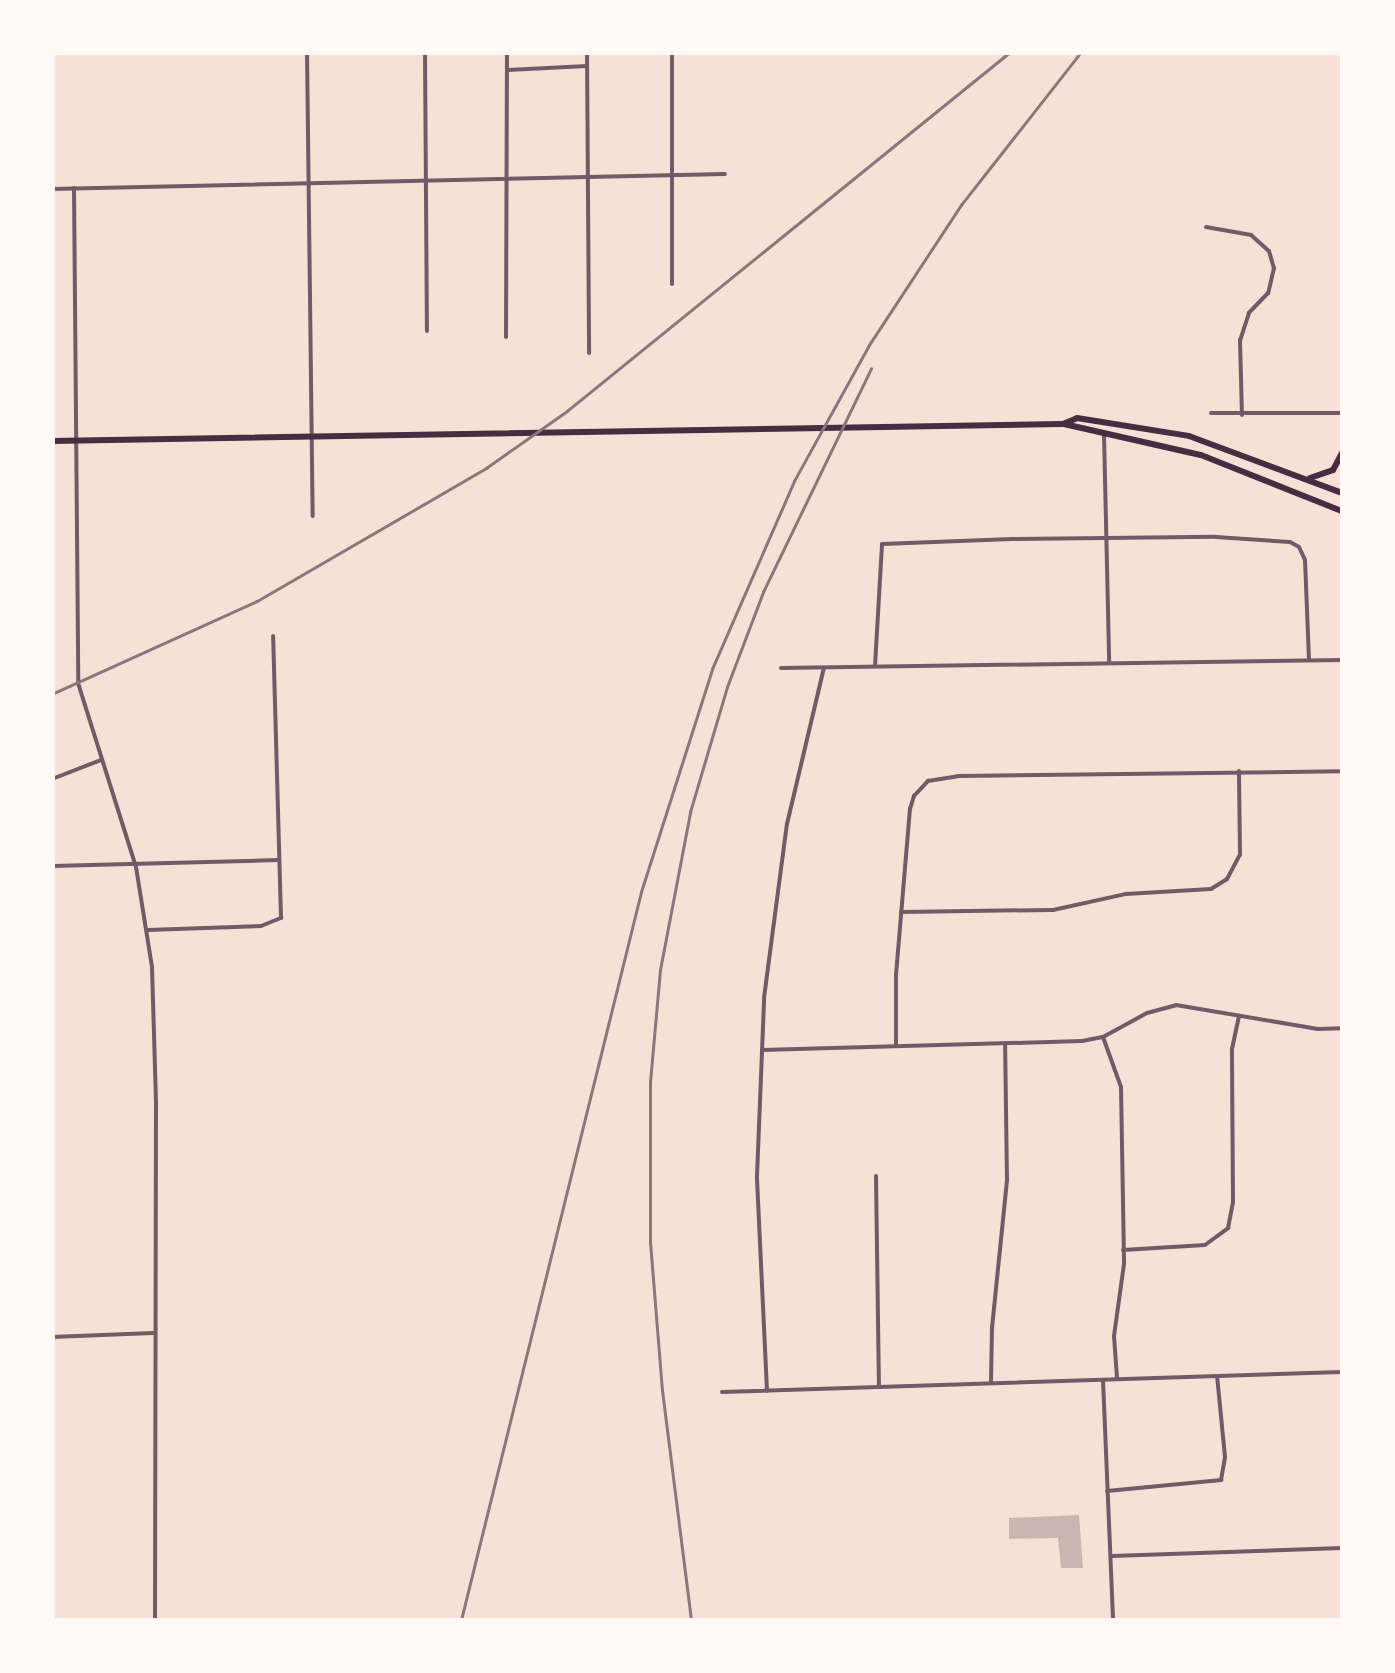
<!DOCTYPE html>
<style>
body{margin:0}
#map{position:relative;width:1395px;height:1673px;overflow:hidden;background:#f7e1d7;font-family:"Zilla Slab",serif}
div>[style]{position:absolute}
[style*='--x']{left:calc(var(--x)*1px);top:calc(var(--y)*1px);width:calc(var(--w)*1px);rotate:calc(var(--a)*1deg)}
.building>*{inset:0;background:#ccb4b1}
.minor>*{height:4px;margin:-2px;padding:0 2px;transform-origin:2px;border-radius:2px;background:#755966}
.tertiary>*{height:5px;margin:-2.5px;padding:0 2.5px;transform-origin:2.5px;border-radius:2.5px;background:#755966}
.primary>*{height:6px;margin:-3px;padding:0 3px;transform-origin:3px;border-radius:3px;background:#4a2c40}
.rail>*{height:2.5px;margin:-1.25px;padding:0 1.25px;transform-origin:1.25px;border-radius:1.25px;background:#8f747c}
span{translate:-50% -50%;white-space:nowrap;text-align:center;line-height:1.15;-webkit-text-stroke:8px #fffaf5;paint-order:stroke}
.frame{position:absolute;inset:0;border:55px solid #fffaf5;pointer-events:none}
</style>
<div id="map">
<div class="building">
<i style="clip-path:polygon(1079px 1515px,1083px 1568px,1061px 1568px,1058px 1538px,1009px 1539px,1009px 1518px)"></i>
</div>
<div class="minor">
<i style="--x:307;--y:52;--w:464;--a:89.3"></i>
<i style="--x:425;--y:52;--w:279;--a:89.6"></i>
<i style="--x:587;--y:52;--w:301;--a:89.6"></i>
<i style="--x:672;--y:52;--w:232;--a:90"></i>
<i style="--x:507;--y:70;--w:80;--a:-2.9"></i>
<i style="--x:74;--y:188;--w:495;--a:89.5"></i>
<i style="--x:78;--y:683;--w:193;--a:72.5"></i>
<i style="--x:136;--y:867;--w:101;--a:80.9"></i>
<i style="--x:152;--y:967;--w:134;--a:88.3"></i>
<i style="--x:156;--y:1101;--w:519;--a:90.11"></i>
<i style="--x:52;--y:189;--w:673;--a:-1.28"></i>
<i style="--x:1206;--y:227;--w:46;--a:10.1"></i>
<i style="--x:1251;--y:235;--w:24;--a:42"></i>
<i style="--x:1269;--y:251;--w:18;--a:74"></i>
<i style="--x:1274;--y:268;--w:26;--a:103"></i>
<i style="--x:1268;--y:293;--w:28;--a:134"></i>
<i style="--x:1249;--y:313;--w:28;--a:108"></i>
<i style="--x:1240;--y:340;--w:75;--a:88.5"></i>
<i style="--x:506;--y:337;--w:285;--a:-89.8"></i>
<i style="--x:1211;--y:413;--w:131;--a:0"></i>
<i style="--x:1104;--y:434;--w:229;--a:88.7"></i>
<i style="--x:875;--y:666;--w:122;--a:-86.7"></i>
<i style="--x:882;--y:544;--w:130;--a:-2.2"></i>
<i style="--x:1012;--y:539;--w:204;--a:-0.6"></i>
<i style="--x:1216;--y:537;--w:74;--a:3.9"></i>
<i style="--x:1290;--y:542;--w:10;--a:29"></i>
<i style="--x:1299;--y:547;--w:14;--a:65"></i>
<i style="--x:1305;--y:560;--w:100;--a:87.7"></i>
<i style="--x:781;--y:668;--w:561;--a:-0.82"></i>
<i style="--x:52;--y:779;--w:53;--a:-21.2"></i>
<i style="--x:52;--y:866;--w:226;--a:-1.5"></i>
<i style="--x:901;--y:912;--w:152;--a:-0.8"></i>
<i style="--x:1053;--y:910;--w:75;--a:-12.4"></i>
<i style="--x:1126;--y:894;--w:85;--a:-3.4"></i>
<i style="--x:1211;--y:889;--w:19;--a:-32"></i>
<i style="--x:1227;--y:879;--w:27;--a:-62"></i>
<i style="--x:1240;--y:855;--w:84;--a:-90.7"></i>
<i style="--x:148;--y:930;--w:113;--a:-2"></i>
<i style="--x:261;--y:926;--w:22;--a:-22"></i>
<i style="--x:281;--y:918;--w:282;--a:-91.6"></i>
<i style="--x:1103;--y:1037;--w:53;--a:70.2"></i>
<i style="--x:1121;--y:1087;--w:177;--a:89"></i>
<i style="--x:1124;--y:1264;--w:73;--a:97.9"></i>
<i style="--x:1114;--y:1336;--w:42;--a:85.9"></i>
<i style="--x:896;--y:1046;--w:71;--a:-90"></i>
<i style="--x:896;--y:975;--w:167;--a:-85.2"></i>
<i style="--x:910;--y:809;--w:14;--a:-73"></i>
<i style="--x:914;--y:796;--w:21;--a:-47"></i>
<i style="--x:928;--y:781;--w:30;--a:-9"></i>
<i style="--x:958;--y:776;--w:384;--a:-0.7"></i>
<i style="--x:762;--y:1050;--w:320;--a:-1.6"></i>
<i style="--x:1082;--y:1041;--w:21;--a:-11"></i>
<i style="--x:1103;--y:1037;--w:50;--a:-28.6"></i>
<i style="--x:1147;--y:1013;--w:30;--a:-15"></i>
<i style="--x:1176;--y:1005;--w:144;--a:9.6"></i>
<i style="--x:1318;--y:1029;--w:24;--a:-2"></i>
<i style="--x:876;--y:1176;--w:210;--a:89.2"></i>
<i style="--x:1123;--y:1250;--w:82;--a:-3.5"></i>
<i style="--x:1205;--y:1245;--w:29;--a:-36"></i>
<i style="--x:1228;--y:1228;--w:26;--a:-79"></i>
<i style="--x:1233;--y:1202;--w:153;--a:-90.4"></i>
<i style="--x:1232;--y:1049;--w:34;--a:-78"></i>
<i style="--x:52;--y:1337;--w:101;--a:-2.3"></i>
<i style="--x:1103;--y:1380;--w:240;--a:87.6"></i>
<i style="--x:991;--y:1383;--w:55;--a:-89"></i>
<i style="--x:992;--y:1328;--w:148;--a:-84.2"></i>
<i style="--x:1007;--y:1181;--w:137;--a:-90.8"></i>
<i style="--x:767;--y:1391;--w:215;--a:-92.7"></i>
<i style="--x:757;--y:1176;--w:178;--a:-87.7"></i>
<i style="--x:764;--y:998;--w:176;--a:-82.5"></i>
<i style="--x:787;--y:824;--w:160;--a:-76.7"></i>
<i style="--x:722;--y:1392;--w:620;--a:-1.85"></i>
<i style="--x:1107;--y:1491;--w:115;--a:-5.5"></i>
<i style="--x:1221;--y:1480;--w:23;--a:-80"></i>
<i style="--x:1225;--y:1457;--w:81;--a:-95.6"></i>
<i style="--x:1112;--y:1556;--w:230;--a:-2"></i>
</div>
<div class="tertiary">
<i style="--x:1342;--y:432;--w:44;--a:90"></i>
</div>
<div class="primary">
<i style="--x:1064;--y:424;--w:140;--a:12.8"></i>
<i style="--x:1201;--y:455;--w:152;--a:21.7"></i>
<i style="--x:52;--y:441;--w:1011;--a:-0.96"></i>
<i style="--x:1063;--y:424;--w:15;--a:-23"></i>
<i style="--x:1077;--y:418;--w:113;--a:9.1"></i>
<i style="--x:1189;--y:436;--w:163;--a:20.4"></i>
<i style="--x:1310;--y:478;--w:24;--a:-19"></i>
<i style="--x:1333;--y:470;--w:19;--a:-62"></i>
</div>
<div class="rail">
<i style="--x:52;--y:694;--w:225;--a:-24.4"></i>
<i style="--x:257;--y:601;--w:265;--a:-30.1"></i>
<i style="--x:486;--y:468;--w:99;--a:-35.1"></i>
<i style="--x:567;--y:411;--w:570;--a:-39.02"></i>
<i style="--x:461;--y:1620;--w:750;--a:-76.11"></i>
<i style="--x:641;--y:892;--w:234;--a:-72.3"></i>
<i style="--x:712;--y:669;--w:205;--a:-66.4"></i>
<i style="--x:794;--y:481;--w:155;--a:-61.1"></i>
<i style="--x:869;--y:345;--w:168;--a:-56.7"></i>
<i style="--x:961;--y:205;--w:194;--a:-51.9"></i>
<i style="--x:691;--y:1620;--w:231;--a:-97.2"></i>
<i style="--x:662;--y:1391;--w:148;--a:-94.6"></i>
<i style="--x:650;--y:1243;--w:161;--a:-90"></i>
<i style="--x:650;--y:1082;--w:112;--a:-84.9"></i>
<i style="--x:660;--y:970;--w:161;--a:-79.2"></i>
<i style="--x:690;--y:812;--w:130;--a:-73.5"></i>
<i style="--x:727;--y:687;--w:102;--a:-69.2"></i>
<i style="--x:763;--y:592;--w:248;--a:-64.2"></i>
</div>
<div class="frame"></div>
</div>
